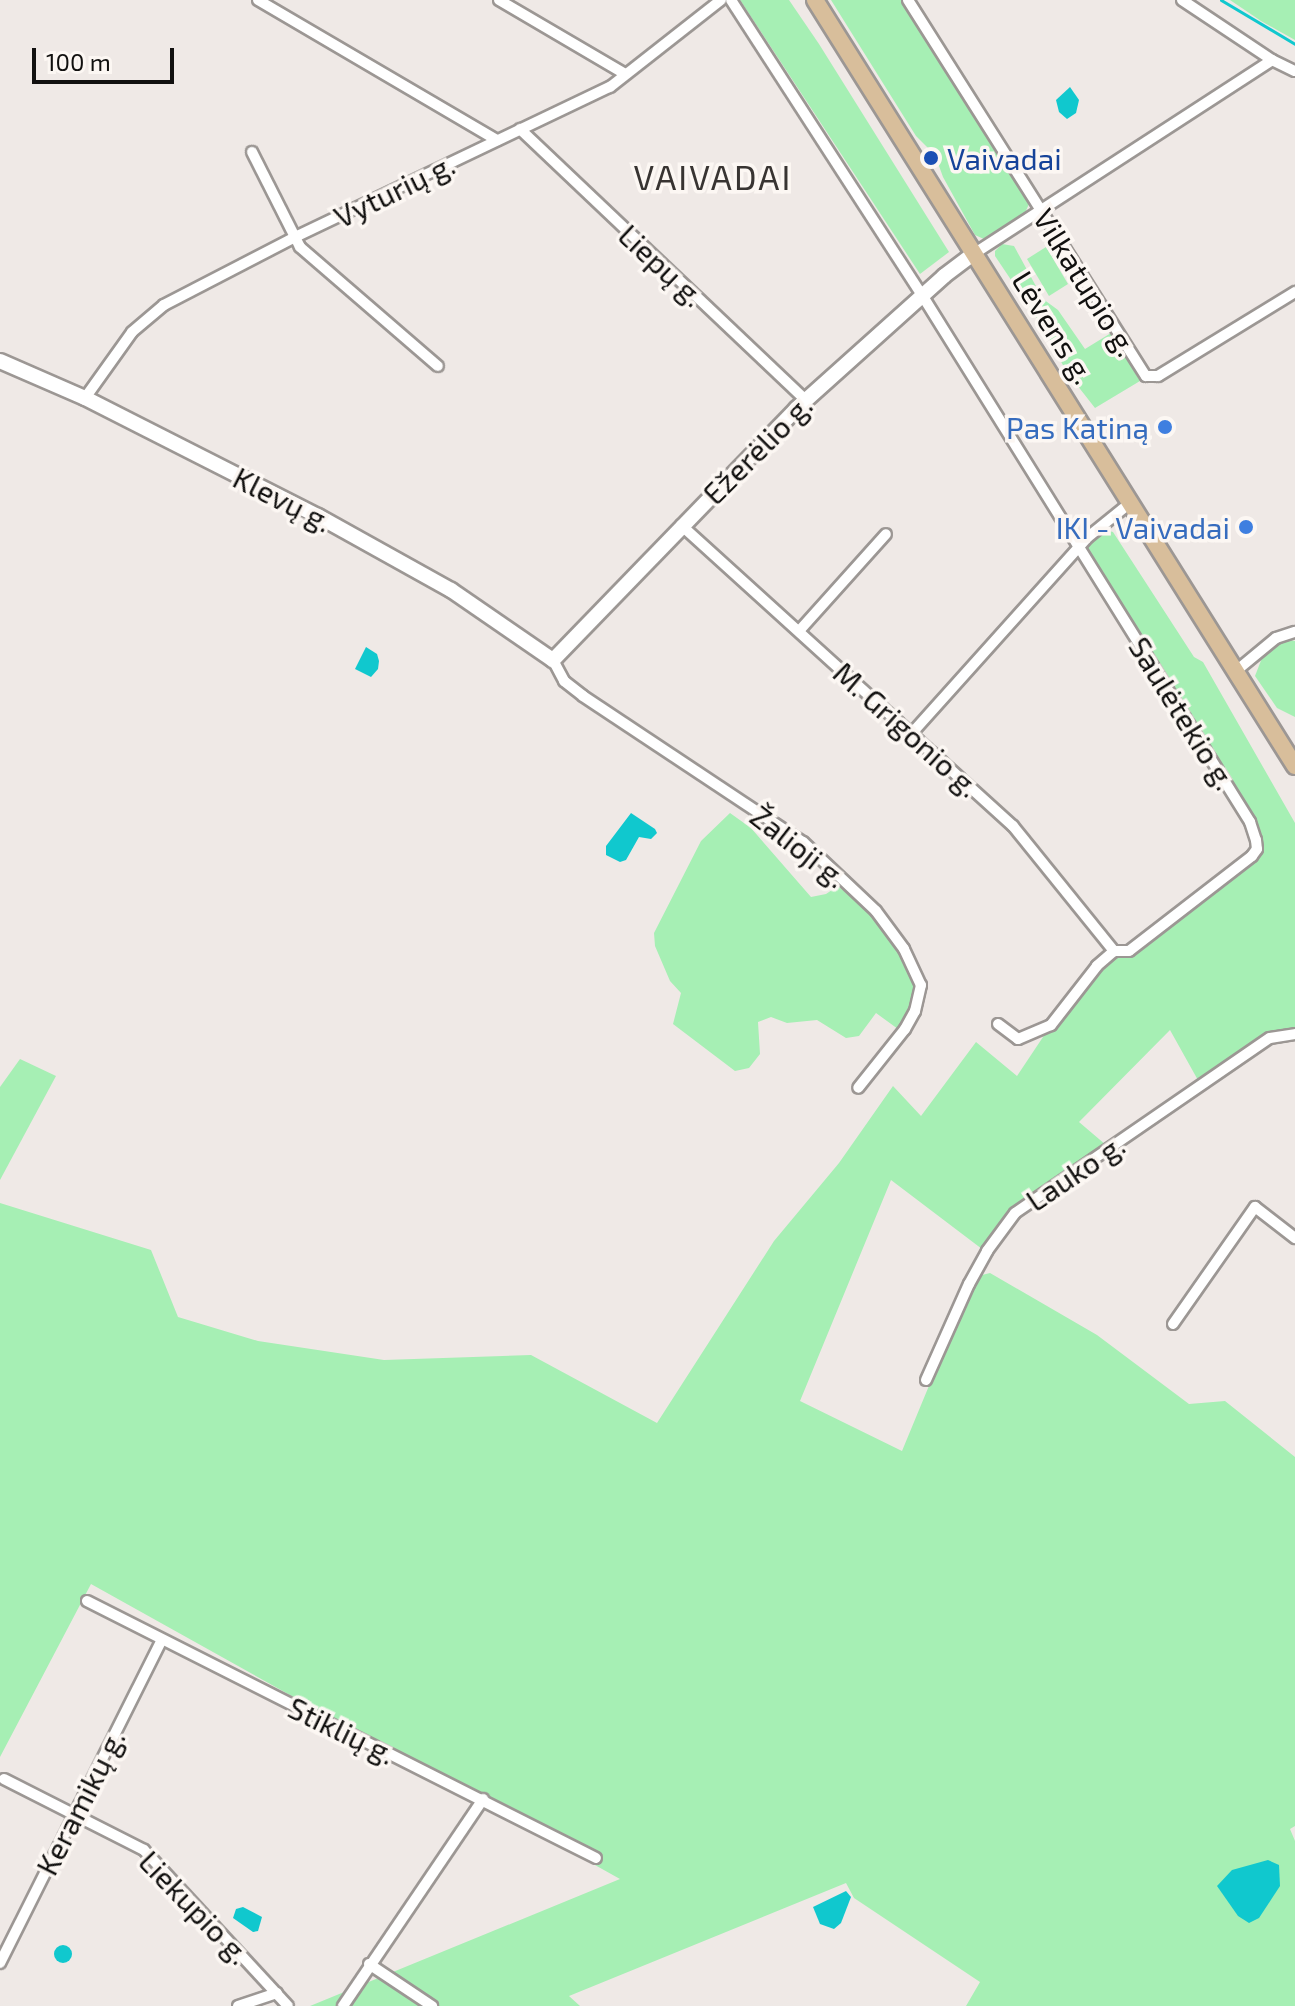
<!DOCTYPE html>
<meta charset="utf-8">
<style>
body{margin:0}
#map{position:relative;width:1295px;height:2006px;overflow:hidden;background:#efe9e6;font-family:"Exo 2",sans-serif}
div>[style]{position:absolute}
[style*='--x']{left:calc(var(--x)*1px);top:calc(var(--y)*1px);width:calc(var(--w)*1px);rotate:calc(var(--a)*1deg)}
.green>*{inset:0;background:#a6efb4}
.water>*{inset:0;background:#10c8ce}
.round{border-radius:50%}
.stream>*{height:3px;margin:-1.5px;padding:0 1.5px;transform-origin:1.5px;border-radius:1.5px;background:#10c8ce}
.roads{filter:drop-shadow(2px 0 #9c9794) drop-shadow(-2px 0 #9c9794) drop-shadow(0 2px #9c9794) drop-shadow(0 -2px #9c9794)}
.street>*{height:10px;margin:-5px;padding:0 5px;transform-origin:5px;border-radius:5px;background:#fff}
.secondary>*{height:14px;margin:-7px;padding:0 7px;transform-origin:7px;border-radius:7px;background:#fff}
.primary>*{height:16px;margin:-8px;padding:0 8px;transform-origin:8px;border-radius:8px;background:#d8be9b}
.dots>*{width:22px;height:22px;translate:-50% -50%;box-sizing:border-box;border:4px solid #fcf7f3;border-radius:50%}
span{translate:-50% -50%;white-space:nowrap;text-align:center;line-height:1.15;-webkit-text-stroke:7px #fcf7f3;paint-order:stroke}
.transit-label{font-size:30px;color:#164399}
.left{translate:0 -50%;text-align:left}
.street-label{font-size:30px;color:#11100f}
.shop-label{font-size:30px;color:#366cbe}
.right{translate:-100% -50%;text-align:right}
.quarter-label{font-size:34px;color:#383432;letter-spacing:2px}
.scale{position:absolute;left:32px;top:48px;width:142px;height:36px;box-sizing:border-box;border:4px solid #11100f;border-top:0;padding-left:10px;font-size:24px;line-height:28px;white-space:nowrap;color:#11100f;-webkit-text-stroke:6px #fcf7f3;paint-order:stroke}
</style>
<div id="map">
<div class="green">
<i style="clip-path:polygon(740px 0,789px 0,819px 44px,949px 252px,920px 274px)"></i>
<i style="clip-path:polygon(831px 0,901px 0,1029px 204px,1025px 213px,986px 240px,975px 235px,943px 177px,935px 155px,916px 136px)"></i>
<i style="clip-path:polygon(1230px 0,1295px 0,1295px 40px,1261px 21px)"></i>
<i style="clip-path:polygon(1002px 244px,1014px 246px,1043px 299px,1058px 310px,1085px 349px,1111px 333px,1140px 381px,1095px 408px,1066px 371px,1044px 329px,995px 256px,995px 251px)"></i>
<i style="clip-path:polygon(1046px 247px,1068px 284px,1049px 296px,1027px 259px)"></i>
<i style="clip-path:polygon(1109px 531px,1113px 532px,1194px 657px,1203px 662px,1295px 823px,1295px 1029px,1275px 1032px,1199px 1082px,1170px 1030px,1079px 1122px,1106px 1145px,1021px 1201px,982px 1249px,891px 1180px,800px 1401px,902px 1451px,974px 1277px,990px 1273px,1097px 1335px,1189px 1404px,1225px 1401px,1295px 1457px,1295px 1826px,1290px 1829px,1295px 1841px,1295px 2006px,966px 2006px,980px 1982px,854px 1898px,846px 1883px,569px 1996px,580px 2006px,310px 2006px,620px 1879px,91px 1584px,0 1757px,0 1203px,151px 1250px,178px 1317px,258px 1341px,384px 1360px,531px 1355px,657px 1423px,774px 1241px,839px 1163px,893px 1086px,921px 1116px,976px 1042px,1017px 1076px,1051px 1025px,1114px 951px,1129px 951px,1252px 856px,1256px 840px,1080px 547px)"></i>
<i style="clip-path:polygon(1290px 640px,1295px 641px,1295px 717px,1277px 708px,1255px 676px,1262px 658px,1275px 645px)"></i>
<i style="clip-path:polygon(730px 813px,751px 828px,811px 897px,826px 894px,838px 886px,882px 924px,915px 979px,912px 1009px,898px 1029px,876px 1013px,859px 1036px,846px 1038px,817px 1020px,787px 1023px,771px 1017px,758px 1022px,760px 1054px,749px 1068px,735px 1071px,673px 1024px,681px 993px,670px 981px,655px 946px,654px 933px,701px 841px)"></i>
<i style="clip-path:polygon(20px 1059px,56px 1076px,0 1180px,0 1087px)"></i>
</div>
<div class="water">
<i style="clip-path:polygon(1070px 87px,1079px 100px,1076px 113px,1067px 119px,1059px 112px,1056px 100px)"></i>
<i style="clip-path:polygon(366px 647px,377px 654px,379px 661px,378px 669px,371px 677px,355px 669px)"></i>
<i style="clip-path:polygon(631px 813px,655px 829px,657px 833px,651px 839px,639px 837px,626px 860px,620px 862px,606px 855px,606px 846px)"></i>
<i style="clip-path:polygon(1268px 1860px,1279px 1865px,1280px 1886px,1259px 1918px,1249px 1923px,1238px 1916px,1217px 1886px,1232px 1870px)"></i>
<i style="clip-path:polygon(846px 1891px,851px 1897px,841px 1923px,834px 1929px,820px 1924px,813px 1907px)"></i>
<i style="clip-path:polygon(243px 1907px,262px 1917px,258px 1931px,253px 1932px,233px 1918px,236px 1909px)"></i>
<i class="round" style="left:54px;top:1945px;width:18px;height:18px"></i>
</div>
<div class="stream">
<i style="--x:1221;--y:0;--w:86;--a:30.7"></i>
</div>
<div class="roads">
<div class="street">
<i style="--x:258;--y:0;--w:277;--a:30.4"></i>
<i style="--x:499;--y:0;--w:146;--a:30.4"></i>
<i style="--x:731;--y:0;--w:351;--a:57.1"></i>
<i style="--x:922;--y:295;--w:621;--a:58.1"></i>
<i style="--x:1250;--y:822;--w:19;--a:72"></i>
<i style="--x:1256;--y:840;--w:9;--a:84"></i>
<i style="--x:1257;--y:849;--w:9;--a:126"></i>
<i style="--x:1252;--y:856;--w:155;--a:142.3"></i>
<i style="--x:1129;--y:951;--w:15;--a:180"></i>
<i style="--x:1114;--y:951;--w:23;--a:139"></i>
<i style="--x:1097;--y:966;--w:75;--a:127.9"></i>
<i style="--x:1051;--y:1025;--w:36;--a:157"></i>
<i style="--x:1018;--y:1039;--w:25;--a:-143"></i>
<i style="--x:908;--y:0;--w:445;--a:57.7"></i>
<i style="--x:1146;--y:376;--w:12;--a:0"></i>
<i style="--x:1158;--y:376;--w:161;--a:-31.5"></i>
<i style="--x:1182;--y:0;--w:108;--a:33.7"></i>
<i style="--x:1272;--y:60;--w:25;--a:26"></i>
<i style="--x:520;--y:129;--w:394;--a:43.5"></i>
<i style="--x:252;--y:152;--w:106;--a:63.2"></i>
<i style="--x:300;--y:247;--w:182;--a:40.8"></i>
<i style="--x:975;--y:253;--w:354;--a:-33"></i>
<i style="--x:85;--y:398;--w:81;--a:-54.5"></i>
<i style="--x:132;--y:332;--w:42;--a:-40.2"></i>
<i style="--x:164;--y:305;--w:148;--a:-27.4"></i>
<i style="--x:295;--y:237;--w:349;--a:-25.5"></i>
<i style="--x:610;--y:87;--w:141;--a:-38.1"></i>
<i style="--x:681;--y:525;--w:448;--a:42.2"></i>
<i style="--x:1013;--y:826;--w:161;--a:51.1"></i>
<i style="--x:799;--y:631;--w:130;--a:-48.1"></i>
<i style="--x:553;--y:660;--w:24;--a:62"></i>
<i style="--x:564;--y:681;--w:24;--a:38"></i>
<i style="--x:583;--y:696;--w:264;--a:33.6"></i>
<i style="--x:803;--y:842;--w:100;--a:43.4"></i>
<i style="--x:876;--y:911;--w:47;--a:53.6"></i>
<i style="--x:904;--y:949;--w:40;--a:65"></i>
<i style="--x:921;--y:985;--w:27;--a:103"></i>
<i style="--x:915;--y:1011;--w:21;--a:119"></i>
<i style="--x:905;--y:1029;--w:75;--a:128.5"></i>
<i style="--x:1236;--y:671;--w:52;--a:-39.5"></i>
<i style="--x:1276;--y:638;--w:20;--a:-18"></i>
<i style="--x:912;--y:733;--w:263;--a:-48.1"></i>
<i style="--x:1088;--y:537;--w:54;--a:-39"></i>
<i style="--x:1173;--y:1324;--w:143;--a:-55"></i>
<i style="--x:1255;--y:1207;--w:51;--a:37.8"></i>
<i style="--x:926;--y:1380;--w:105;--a:-65.9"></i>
<i style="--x:969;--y:1284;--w:38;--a:-61"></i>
<i style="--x:987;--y:1251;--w:47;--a:-53.6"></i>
<i style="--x:1015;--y:1213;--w:309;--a:-34.5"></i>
<i style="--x:1270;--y:1038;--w:25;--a:-9"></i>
<i style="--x:87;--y:1601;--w:570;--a:26.79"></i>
<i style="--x:4;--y:1779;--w:157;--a:26.9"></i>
<i style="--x:144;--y:1850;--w:212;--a:47.3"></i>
<i style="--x:0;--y:1963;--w:360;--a:-63.4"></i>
<i style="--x:369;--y:1964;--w:76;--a:33.7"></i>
<i style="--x:238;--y:2006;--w:41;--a:-18.4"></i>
<i style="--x:343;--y:2006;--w:250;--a:-55.9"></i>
</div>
<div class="secondary">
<i style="--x:0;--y:361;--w:93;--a:23.5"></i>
<i style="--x:85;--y:398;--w:261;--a:26.9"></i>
<i style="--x:318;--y:516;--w:152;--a:29.1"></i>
<i style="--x:451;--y:590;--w:124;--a:34.5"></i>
<i style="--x:553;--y:660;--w:349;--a:-45.9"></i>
<i style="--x:796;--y:409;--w:199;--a:-41.9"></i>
<i style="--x:944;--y:276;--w:39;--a:-37"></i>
</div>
<div class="primary">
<i style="--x:815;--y:0;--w:904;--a:57.93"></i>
</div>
</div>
<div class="dots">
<i style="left:931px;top:158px;background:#1a4fb4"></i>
<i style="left:1165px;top:427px;background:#3f7fe0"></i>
<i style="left:1246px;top:527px;background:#3f7fe0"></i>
</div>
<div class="transit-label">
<span class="left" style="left:947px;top:158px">Vaivadai</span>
</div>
<div class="street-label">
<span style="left:394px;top:190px;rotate:-26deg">Vyturių g.</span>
<span style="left:662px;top:265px;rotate:43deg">Liepų g.</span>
<span style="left:1086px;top:282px;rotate:58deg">Vilkatupio g.</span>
<span style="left:1054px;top:327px;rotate:58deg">Lėvens g.</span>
<span style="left:757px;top:449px;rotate:-45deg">Ežerėlio g.</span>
<span style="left:283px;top:499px;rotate:27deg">Klevų g.</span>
<span style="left:1183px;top:713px;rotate:58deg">Saulėtekio g.</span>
<span style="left:907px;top:729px;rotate:42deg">M. Grigonio g.</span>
<span style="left:799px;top:846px;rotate:38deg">Žalioji g.</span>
<span style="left:1075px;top:1172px;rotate:-34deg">Lauko g.</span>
<span style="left:342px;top:1730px;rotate:26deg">Stiklių g.</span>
<span style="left:80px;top:1802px;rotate:-63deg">Keramikų g.</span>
<span style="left:195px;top:1907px;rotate:46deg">Liekupio g.</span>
</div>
<div class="shop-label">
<span class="right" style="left:1149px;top:427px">Pas Katiną</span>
<span class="right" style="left:1230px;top:527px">IKI - Vaivadai</span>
</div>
<div class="quarter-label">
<span style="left:713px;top:177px">VAIVADAI</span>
</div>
<div class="scale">100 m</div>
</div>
